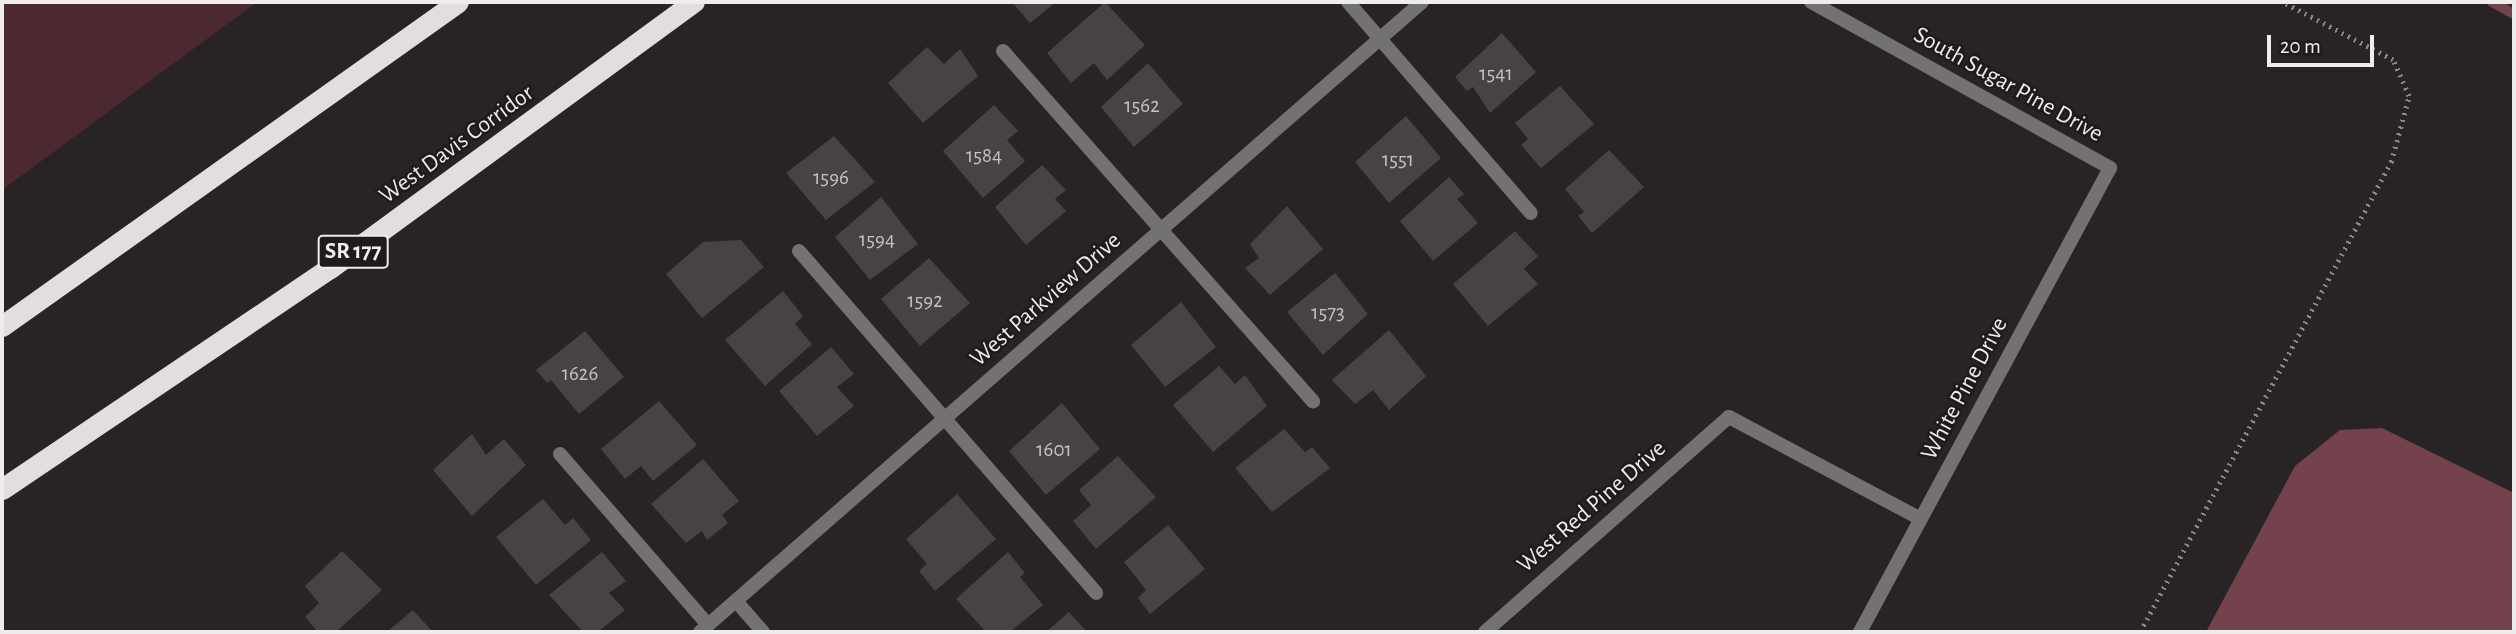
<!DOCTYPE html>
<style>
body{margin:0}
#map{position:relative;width:2516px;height:634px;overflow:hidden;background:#282425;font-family:"Alegreya Sans",sans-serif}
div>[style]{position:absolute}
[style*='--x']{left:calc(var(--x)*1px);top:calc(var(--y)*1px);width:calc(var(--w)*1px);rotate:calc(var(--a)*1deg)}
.green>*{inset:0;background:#4c2931}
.water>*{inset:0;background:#73424d}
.stream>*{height:10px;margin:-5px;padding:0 5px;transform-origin:5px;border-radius:5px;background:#73424d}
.building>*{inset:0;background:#474243}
.path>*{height:4.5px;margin-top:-2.25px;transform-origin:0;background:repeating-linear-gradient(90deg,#8b8888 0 2px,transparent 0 7px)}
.service>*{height:14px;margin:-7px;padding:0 7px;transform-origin:7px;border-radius:7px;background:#747172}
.minor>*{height:14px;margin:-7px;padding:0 7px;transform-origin:7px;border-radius:7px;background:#747172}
.motorway>*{height:21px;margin:-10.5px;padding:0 10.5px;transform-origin:10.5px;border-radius:10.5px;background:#e3ddde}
span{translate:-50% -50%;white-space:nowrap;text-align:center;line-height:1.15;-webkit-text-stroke:5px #1f1a1b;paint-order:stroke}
.number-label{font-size:21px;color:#c5c2c2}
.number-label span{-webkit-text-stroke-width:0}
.shield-label span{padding:2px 5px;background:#1f1a1b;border:2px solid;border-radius:5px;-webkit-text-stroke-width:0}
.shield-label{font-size:23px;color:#efecec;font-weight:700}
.street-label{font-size:24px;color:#efecec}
.frame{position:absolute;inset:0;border:4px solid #efecec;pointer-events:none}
.scale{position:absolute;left:2267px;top:35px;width:107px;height:32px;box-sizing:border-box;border:4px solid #efecec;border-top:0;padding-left:9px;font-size:21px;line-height:24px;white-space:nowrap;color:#efecec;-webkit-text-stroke:5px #1f1a1b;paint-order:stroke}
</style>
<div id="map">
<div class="green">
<i style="clip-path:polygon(2px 2px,257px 2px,2px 190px)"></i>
</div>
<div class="water">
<i style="clip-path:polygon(2382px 428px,2514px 493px,2514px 632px,2206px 632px,2295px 466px,2340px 430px)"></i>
</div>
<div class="stream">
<i style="--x:2492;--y:2;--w:25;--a:29"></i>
</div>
<div class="building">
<i style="clip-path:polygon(1012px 2px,1056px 2px,1030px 23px)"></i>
<i style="clip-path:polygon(1105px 2px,1145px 45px,1107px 80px,1094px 63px,1071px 83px,1047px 53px)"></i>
<i style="clip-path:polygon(1502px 33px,1536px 72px,1490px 113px,1473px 87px,1467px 91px,1455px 77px)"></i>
<i style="clip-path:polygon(927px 47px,944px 64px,960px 49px,978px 76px,923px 123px,888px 83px)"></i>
<i style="clip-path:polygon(1148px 63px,1183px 104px,1134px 147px,1101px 107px)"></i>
<i style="clip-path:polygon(1560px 86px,1594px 124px,1541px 168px,1521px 145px,1528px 139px,1515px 123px)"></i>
<i style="clip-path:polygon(994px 105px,1018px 131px,1007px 140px,1025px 161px,983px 198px,943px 151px)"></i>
<i style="clip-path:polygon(1406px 116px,1441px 158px,1389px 203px,1355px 162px)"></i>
<i style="clip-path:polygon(834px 136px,875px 182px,826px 220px,786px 173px)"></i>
<i style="clip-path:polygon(1609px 150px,1644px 187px,1592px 233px,1578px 216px,1584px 212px,1565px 189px)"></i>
<i style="clip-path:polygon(1042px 165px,1066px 190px,1055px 199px,1066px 211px,1026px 245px,995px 207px)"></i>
<i style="clip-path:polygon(1449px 177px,1464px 194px,1457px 199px,1478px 223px,1433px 261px,1400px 221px)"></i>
<i style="clip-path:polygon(881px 197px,918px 244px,870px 280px,835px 237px)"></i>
<i style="clip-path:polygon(1287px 206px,1323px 249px,1270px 295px,1245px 268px,1259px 258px,1250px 244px)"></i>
<i style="clip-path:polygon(1515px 231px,1538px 256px,1524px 269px,1538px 284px,1488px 326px,1453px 284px)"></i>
<i style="clip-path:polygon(741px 240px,764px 267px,702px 318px,666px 274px,703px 242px)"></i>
<i style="clip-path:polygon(929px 258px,970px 303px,920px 346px,881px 299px)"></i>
<i style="clip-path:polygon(1335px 273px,1368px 314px,1323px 355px,1287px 312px)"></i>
<i style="clip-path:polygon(783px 291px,803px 316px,795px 324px,812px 344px,765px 386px,725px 340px)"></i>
<i style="clip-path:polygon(1181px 302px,1216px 347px,1165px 387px,1131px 345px)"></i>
<i style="clip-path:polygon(1389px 330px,1426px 376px,1389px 410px,1373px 390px,1355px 404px,1332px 380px)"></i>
<i style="clip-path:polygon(585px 331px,624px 377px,579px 414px,551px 380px,547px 383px,536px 370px)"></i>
<i style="clip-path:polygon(831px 347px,854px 374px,837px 387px,854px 406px,817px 436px,779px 391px)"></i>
<i style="clip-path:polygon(1219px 366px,1235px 384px,1245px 375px,1267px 406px,1213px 452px,1173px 405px)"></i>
<i style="clip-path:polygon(659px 401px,697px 445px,653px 481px,641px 466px,625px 479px,601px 449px)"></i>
<i style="clip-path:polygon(1062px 403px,1100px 449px,1046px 495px,1009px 451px)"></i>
<i style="clip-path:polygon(1284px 429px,1305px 452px,1312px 447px,1330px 468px,1272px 512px,1235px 468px)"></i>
<i style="clip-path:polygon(472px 434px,486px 455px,504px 439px,526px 465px,472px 516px,433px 470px)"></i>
<i style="clip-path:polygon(1118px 456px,1156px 497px,1096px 549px,1073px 521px,1091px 505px,1079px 490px)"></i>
<i style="clip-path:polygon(703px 459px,739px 501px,722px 515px,728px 523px,707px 540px,702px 531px,686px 543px,651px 504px)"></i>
<i style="clip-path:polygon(957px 494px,996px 539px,935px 591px,919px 571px,927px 564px,906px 539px)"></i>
<i style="clip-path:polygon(543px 499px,565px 525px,573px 518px,591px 540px,536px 585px,496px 537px)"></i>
<i style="clip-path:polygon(1168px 525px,1205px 569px,1150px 614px,1138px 598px,1146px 590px,1124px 562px)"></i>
<i style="clip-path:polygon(342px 551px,382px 590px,336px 632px,318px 632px,305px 617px,319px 603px,305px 586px)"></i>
<i style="clip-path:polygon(602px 552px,626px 581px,609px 593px,625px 610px,598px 632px,583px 632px,549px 595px)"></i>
<i style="clip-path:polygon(1008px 552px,1025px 573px,1020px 577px,1043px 605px,1010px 632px,986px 632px,956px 599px)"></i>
<i style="clip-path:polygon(413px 610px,433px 632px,387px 632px)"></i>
<i style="clip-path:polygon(1069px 612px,1087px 632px,1046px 632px)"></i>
</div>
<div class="path">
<i style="--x:2140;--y:632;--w:533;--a:-61.9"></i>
<i style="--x:2391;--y:162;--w:68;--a:-74.7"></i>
<i style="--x:2409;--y:96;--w:39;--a:-114"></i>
<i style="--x:2393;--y:60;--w:125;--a:-152.4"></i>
</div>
<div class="service">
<i style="--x:1348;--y:2;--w:279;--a:49.1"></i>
<i style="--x:1003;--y:51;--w:468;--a:48.5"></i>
<i style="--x:799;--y:251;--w:453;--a:49"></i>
<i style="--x:560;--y:454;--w:226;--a:49.1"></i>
</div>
<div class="minor">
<i style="--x:1811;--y:2;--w:342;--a:29"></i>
<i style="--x:2110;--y:168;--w:527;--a:118.32"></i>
<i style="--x:736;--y:601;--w:41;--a:48.9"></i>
<i style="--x:700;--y:632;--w:958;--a:-41.11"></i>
<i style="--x:1485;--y:632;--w:325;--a:-41.4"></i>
<i style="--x:1729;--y:417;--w:217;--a:28"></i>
</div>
<div class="motorway">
<i style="--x:2;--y:326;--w:559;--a:-35.39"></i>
<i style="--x:2;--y:489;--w:396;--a:-34"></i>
<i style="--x:330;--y:268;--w:451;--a:-36.2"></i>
</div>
<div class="number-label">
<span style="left:1496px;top:74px">1541</span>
<span style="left:1142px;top:106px">1562</span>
<span style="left:984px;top:156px">1584</span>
<span style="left:1398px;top:160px">1551</span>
<span style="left:831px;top:178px">1596</span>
<span style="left:877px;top:240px">1594</span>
<span style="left:925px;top:301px">1592</span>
<span style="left:1328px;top:313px">1573</span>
<span style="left:580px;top:374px">1626</span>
<span style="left:1054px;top:450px">1601</span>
</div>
<div class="shield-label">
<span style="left:353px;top:252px">SR 177</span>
</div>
<div class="street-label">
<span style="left:2008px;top:85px;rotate:29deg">South Sugar Pine Drive</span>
<span style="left:457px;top:145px;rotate:-36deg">West Davis Corridor</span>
<span style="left:1046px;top:300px;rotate:-41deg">West Parkview Drive</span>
<span style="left:1965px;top:389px;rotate:-62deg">White Pine Drive</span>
<span style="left:1592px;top:507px;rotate:-41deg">West Red Pine Drive</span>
</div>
<div class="frame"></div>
<div class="scale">20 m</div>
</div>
